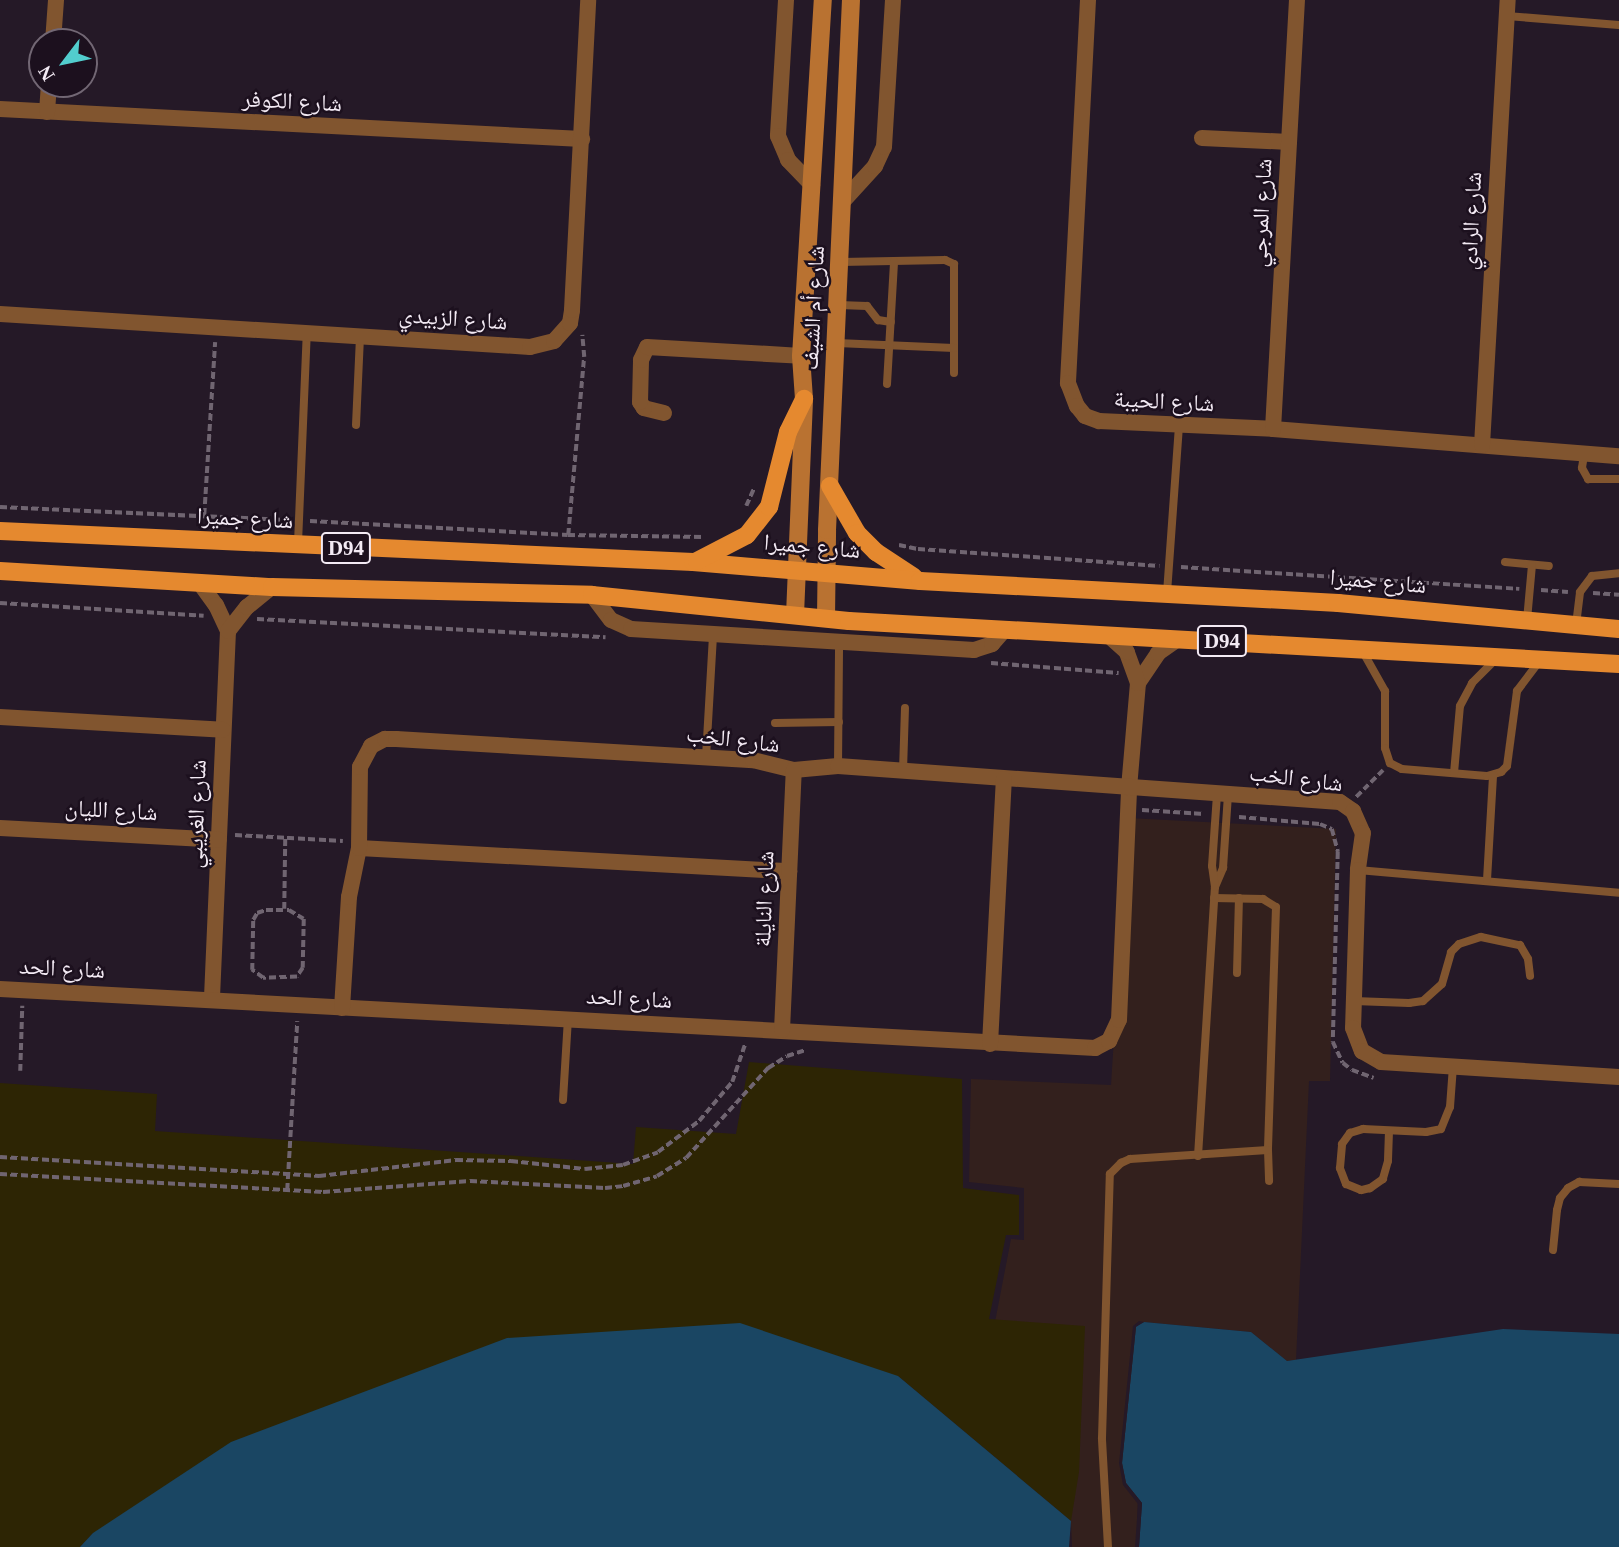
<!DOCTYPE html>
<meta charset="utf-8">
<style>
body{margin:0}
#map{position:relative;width:1619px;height:1547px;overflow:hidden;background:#251927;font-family:"Times New Roman","Noto Naskh Arabic",serif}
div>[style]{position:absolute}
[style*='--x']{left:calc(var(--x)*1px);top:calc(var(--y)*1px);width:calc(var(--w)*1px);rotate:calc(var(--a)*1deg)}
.commercial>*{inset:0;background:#33201d}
.sand>*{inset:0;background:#2d2504}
.water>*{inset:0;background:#1a4663}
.pier>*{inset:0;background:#251927}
.path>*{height:3.5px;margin-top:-1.75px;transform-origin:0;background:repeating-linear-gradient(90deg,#706571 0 7px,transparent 0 10.5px)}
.lane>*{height:8px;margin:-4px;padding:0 4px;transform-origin:4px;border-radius:4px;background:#81552f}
.street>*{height:16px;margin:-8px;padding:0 8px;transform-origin:8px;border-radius:8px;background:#81552f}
.secondary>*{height:18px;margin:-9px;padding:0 9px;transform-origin:9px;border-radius:9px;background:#b97231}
.primary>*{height:18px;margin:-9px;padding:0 9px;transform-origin:9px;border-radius:9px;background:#e5892f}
span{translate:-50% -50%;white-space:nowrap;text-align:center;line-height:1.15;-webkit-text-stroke:5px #1c101e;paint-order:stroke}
.shield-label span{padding:2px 5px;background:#1c101e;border:2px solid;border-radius:5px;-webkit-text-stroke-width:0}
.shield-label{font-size:21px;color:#f3eaf4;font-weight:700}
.street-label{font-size:23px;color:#f3eaf4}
.north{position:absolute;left:28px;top:28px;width:70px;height:70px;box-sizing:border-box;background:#1c101e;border:2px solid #726774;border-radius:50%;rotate:238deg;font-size:19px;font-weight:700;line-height:28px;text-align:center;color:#f3eaf4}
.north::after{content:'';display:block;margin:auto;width:24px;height:32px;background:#52cdce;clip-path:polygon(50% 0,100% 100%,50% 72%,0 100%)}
</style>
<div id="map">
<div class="commercial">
<i style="clip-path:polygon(1128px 818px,1336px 829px,1330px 1081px,1309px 1081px,1296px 1360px,1287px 1361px,1251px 1332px,1144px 1322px,1136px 1326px,1138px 1547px,1072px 1547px,1071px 1521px,1065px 1507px,974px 1431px,1011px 1239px,1024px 1240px,1024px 1188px,969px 1182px,971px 1079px,1111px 1085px)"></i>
</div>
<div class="sand">
<i style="clip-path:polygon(749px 1062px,962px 1079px,963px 1188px,1019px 1195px,1019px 1235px,1006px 1235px,989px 1319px,1085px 1326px,1079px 1472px,1071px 1521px,898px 1376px,93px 1533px,80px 1547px,0 1547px,0 1083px,157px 1094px,155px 1131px,633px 1164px,636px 1127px,736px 1134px)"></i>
</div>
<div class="water">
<i style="clip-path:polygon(1144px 1322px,1251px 1332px,1287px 1361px,1503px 1329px,1619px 1334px,1619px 1547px,1139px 1547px,1142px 1503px,1126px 1483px,1122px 1463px,1136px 1326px)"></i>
<i style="clip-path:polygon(740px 1323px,898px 1376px,1071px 1521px,1069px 1547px,80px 1547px,93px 1533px,231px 1442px,507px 1338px)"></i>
</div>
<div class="pier">
<i style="clip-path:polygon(1139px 1321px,1144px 1322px,1136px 1327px,1122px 1463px,1126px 1483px,1142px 1503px,1139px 1547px,1135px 1547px,1138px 1504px,1123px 1485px,1119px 1463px,1133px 1326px)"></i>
</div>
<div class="path">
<i style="--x:746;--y:506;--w:20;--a:-66"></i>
<i style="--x:0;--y:507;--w:288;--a:2.6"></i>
<i style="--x:204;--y:515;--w:173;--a:-86.4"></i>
<i style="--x:310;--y:521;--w:258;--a:3.1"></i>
<i style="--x:568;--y:535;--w:136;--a:0.8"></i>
<i style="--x:568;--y:535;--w:179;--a:-84.9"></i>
<i style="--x:584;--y:357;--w:22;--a:-95"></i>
<i style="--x:899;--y:545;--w:19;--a:12"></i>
<i style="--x:918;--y:549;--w:242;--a:4"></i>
<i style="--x:1181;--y:567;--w:339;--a:3.7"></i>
<i style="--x:1541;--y:590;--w:27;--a:4"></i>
<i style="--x:1593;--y:593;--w:26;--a:4"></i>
<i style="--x:0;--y:603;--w:204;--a:3.6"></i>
<i style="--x:257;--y:619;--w:349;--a:3"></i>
<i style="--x:991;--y:663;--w:128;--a:4.5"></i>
<i style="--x:1356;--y:797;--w:38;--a:-45"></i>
<i style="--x:1142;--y:810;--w:62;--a:3.7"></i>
<i style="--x:1239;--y:817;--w:81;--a:4.9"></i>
<i style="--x:1320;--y:824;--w:13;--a:23"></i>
<i style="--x:1332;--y:829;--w:24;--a:75"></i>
<i style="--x:1338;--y:852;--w:190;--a:91.5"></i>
<i style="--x:1333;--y:1042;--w:23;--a:65"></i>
<i style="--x:1343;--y:1063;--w:11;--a:38"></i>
<i style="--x:1352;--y:1070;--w:23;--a:20"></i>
<i style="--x:235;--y:835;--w:108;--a:3.2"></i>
<i style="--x:284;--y:909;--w:71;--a:-89.2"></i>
<i style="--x:266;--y:910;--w:23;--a:0"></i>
<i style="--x:289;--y:910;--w:17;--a:31"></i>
<i style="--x:304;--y:919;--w:49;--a:91.2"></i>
<i style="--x:303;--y:968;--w:11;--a:124"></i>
<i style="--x:297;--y:977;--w:34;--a:178"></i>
<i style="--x:263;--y:978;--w:14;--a:-144"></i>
<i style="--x:252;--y:970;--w:50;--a:-88.9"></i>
<i style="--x:253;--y:920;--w:8;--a:-60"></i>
<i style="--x:257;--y:913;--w:9;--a:-18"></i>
<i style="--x:20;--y:1071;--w:65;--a:-88.2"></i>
<i style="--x:0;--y:1157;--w:320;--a:3.4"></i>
<i style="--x:319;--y:1176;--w:138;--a:-6.7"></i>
<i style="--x:456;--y:1160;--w:55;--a:1"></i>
<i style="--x:511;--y:1161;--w:74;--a:6.2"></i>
<i style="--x:585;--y:1169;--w:38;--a:-6"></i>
<i style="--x:623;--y:1165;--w:37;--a:-20"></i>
<i style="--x:658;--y:1152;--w:51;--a:-37.1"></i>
<i style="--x:699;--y:1121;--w:51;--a:-49.8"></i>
<i style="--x:732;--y:1082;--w:40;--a:-71.1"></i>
<i style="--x:0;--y:1174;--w:324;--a:3.2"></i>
<i style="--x:323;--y:1192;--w:147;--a:-4.3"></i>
<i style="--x:470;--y:1181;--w:135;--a:3"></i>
<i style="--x:605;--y:1188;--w:18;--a:-6"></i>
<i style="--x:623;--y:1186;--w:35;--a:-16"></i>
<i style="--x:657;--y:1176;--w:34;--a:-32"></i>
<i style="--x:686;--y:1158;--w:122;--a:-47.7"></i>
<i style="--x:768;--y:1068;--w:22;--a:-32"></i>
<i style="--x:787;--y:1056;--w:20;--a:-18"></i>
<i style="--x:287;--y:1190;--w:169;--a:-86.6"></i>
</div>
<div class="lane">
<i style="--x:1507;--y:16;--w:112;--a:4.6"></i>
<i style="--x:841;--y:262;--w:104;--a:-1.1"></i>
<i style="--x:945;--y:260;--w:10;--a:24"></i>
<i style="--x:954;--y:264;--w:109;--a:90"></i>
<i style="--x:839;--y:305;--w:28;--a:2"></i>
<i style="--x:867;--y:306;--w:18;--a:52"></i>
<i style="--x:878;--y:320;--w:13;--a:9"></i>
<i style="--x:837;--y:343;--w:117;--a:2.4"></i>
<i style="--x:887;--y:384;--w:123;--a:-86.7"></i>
<i style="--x:356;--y:425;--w:89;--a:-87.4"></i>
<i style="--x:1584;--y:455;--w:13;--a:99"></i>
<i style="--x:1582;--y:468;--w:13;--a:61"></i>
<i style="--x:1588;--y:479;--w:31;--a:0"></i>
<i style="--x:298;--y:543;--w:211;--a:-87.6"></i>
<i style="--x:1505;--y:562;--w:44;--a:5.2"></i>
<i style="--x:1167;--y:593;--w:167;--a:-85.9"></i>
<i style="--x:1527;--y:620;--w:55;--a:-84.8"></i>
<i style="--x:1576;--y:625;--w:33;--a:-83"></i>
<i style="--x:1580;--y:592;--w:20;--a:-53"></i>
<i style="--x:1592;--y:576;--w:27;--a:-6"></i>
<i style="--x:1363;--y:652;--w:45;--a:60.6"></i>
<i style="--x:1385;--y:691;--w:57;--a:90"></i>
<i style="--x:1385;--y:748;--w:16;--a:72"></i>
<i style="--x:1390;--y:763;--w:13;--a:27"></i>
<i style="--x:1402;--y:769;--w:85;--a:4.7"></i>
<i style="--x:1487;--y:776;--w:15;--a:-16"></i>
<i style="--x:1501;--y:772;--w:8;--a:-45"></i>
<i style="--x:1507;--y:766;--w:76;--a:-82.4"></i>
<i style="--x:1517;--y:691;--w:38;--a:-53"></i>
<i style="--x:775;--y:723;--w:64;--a:-0.9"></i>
<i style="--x:706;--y:757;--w:123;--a:-86.7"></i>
<i style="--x:838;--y:766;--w:124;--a:-89.5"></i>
<i style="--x:903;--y:771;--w:63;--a:-88.2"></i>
<i style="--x:1454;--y:773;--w:67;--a:-84.9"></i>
<i style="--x:1460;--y:706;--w:26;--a:-62"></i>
<i style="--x:1472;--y:683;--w:33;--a:-45"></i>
<i style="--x:1358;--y:870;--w:262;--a:5"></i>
<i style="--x:1487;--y:880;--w:105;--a:-86.7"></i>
<i style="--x:1215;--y:887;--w:21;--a:-67"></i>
<i style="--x:1223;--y:868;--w:73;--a:-86.1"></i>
<i style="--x:1214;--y:898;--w:49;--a:1.2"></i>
<i style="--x:1263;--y:899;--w:15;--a:32"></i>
<i style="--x:1276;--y:907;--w:243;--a:91.9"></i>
<i style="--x:1268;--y:1150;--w:31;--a:88"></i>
<i style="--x:1237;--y:973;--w:75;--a:-88.5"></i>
<i style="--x:1354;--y:1001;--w:55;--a:2.1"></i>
<i style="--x:1409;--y:1003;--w:14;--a:-8"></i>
<i style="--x:1423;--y:1001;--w:25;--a:-42"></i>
<i style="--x:1442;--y:984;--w:33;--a:-74"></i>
<i style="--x:1451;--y:952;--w:11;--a:-45"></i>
<i style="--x:1459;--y:944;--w:23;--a:-18"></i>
<i style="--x:1481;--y:937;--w:40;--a:12"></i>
<i style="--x:1520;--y:945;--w:16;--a:60"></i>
<i style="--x:1528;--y:959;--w:17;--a:83"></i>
<i style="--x:563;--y:1100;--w:81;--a:-86.5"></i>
<i style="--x:1389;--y:1131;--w:30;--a:92"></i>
<i style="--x:1388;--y:1161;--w:19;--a:106"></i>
<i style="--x:1383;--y:1179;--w:16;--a:145"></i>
<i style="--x:1370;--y:1188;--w:9;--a:167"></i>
<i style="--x:1361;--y:1190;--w:16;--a:-158"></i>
<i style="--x:1346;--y:1184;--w:17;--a:-111"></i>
<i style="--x:1340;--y:1168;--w:24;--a:-85"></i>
<i style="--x:1342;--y:1144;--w:14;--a:-54"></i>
<i style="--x:1350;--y:1133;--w:14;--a:-17"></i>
<i style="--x:1363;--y:1129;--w:63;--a:2.7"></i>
<i style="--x:1426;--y:1132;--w:15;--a:-11"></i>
<i style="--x:1441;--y:1129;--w:24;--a:-68"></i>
<i style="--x:1450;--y:1107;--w:41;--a:-85.8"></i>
<i style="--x:1198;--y:1156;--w:270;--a:-86.4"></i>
<i style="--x:1215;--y:887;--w:21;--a:-98"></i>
<i style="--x:1212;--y:866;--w:72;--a:-86"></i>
<i style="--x:1553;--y:1250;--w:40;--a:-84.3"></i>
<i style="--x:1557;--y:1210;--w:12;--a:-76"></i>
<i style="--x:1560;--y:1198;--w:13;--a:-51"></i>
<i style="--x:1568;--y:1188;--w:13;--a:-29"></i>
<i style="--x:1579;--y:1182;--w:40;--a:2.9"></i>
<i style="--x:1108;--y:1547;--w:109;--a:-93.2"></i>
<i style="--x:1102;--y:1438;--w:264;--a:-88.3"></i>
<i style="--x:1110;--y:1174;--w:16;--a:-45"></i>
<i style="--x:1121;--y:1163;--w:10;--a:-24"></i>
<i style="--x:1130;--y:1159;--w:138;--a:-3.7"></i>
</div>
<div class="street">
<i style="--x:786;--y:0;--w:136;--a:93.4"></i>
<i style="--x:778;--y:136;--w:26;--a:67"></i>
<i style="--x:788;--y:160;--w:35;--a:46"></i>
<i style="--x:1088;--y:0;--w:384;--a:93"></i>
<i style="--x:1068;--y:383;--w:25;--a:69"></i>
<i style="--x:1077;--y:406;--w:13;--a:51"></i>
<i style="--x:1085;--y:416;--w:15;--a:20"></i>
<i style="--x:1099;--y:421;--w:174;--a:2.6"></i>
<i style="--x:1273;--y:429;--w:347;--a:4.5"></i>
<i style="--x:53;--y:42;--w:42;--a:-85.9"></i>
<i style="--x:0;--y:109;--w:583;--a:2.95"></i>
<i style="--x:47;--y:112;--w:28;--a:-86"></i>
<i style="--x:1202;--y:138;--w:87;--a:2.6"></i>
<i style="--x:844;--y:200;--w:46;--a:-47.6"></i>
<i style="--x:875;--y:166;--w:21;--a:-65"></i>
<i style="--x:884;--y:147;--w:147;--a:-86.5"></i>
<i style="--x:0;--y:314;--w:531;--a:3.56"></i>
<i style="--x:530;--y:347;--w:25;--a:-14"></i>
<i style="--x:554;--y:341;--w:24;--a:-48"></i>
<i style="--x:570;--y:323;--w:13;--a:-81"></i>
<i style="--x:572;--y:310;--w:310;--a:-87"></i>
<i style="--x:664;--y:413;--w:21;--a:-166"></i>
<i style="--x:644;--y:408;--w:7;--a:-124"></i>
<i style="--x:640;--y:402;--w:42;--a:-88.6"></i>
<i style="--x:641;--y:360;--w:14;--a:-65"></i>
<i style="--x:647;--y:347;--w:154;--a:3.3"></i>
<i style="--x:1273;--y:429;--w:430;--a:-86.8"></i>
<i style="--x:1482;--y:445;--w:446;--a:-86.7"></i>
<i style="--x:199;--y:582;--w:29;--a:54"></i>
<i style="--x:216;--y:605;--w:29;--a:65"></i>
<i style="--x:228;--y:631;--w:368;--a:92.5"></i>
<i style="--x:592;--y:595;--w:31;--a:53"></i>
<i style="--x:611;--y:620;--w:22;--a:24"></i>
<i style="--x:631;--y:629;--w:344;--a:3.5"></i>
<i style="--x:974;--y:650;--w:19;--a:-18"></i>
<i style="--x:992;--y:644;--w:18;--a:-49"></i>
<i style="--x:228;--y:631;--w:31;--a:-52"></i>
<i style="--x:247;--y:607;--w:32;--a:-39"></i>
<i style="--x:1138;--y:683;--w:36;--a:-56"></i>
<i style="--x:1158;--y:653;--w:24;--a:-35"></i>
<i style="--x:0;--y:717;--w:223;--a:3.3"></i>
<i style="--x:0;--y:828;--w:219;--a:3.1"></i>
<i style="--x:359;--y:848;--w:431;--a:3.1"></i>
<i style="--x:0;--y:989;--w:1097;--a:3.08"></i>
<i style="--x:1095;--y:1048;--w:16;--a:-27"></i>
<i style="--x:1109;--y:1041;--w:23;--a:-65"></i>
<i style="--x:1119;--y:1020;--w:232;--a:-87.5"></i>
<i style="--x:1129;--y:788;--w:105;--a:-85.1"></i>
<i style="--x:1138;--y:683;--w:33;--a:-110"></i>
<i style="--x:1127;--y:652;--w:24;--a:-138"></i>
<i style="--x:342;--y:1008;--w:111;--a:-86.4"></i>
<i style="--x:349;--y:897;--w:50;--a:-78.5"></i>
<i style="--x:359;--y:848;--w:81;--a:-89.3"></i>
<i style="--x:360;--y:767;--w:24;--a:-62"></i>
<i style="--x:371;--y:746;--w:16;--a:-27"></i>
<i style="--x:385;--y:739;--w:11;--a:0"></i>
<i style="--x:396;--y:739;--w:358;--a:3.4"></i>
<i style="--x:753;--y:760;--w:42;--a:13.7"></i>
<i style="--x:794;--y:770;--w:44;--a:-5.2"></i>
<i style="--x:838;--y:766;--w:503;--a:4.1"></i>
<i style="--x:1340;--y:802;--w:16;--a:35"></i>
<i style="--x:1353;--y:811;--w:24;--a:66"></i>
<i style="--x:1363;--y:833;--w:37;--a:98"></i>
<i style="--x:1358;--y:870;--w:158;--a:91.8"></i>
<i style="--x:1353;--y:1028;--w:25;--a:69"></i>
<i style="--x:1362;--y:1051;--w:22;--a:30"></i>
<i style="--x:1381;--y:1062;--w:238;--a:3.6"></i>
<i style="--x:782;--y:1030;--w:260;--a:-87.4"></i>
<i style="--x:990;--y:1044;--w:265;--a:-87"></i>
</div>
<div class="secondary">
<i style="--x:795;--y:615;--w:216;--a:-87.6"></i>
<i style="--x:804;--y:399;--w:43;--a:-94"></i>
<i style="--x:801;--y:356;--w:357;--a:-86.5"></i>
<i style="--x:826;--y:618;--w:88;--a:-89.3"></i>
<i style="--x:827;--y:530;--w:531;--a:-87.41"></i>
</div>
<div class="primary">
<i style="--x:830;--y:486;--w:54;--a:60.1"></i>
<i style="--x:857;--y:533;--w:27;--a:45"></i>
<i style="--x:876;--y:552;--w:45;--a:33.3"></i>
<i style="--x:0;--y:531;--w:694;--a:2.56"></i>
<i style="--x:693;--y:562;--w:228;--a:4.8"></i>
<i style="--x:920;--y:581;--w:419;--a:3"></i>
<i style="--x:1338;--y:603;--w:282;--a:5.3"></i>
<i style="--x:697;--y:561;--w:56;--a:-27.5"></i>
<i style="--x:747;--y:535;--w:36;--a:-52"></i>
<i style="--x:769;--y:507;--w:77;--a:-75.8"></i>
<i style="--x:788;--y:432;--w:37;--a:-64"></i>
<i style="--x:0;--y:571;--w:272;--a:3.4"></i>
<i style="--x:272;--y:587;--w:320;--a:1.4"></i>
<i style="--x:592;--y:595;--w:258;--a:5.8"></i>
<i style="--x:849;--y:621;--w:771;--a:3.2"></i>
</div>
<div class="shield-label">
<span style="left:346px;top:548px">D94</span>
<span style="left:1222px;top:641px">D94</span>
</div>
<div class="street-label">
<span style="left:292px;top:102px;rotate:3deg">شارع الكوفر</span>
<span style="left:1262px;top:213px;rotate:-87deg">شارع المرجي</span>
<span style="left:1472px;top:221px;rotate:-87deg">شارع الرادي</span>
<span style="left:814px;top:308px;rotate:-87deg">شارع أم الشيف</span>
<span style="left:453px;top:319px;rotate:4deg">شارع الزبيدي</span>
<span style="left:1164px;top:402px;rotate:3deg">شارع الحيبة</span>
<span style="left:245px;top:519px;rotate:3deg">شارع جميرا</span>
<span style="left:812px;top:547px;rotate:5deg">شارع جميرا</span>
<span style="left:1378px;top:582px;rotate:5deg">شارع جميرا</span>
<span style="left:733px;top:740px;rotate:7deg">شارع الخب</span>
<span style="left:1296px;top:779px;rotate:7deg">شارع الخب</span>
<span style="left:111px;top:811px;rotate:3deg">شارع الليان</span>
<span style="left:197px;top:814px;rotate:-88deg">شارع الغريبي</span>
<span style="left:765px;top:899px;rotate:-88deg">شارع النايلة</span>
<span style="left:62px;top:969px;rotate:3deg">شارع الحد</span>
<span style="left:629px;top:999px;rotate:3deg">شارع الحد</span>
</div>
<div class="north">N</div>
</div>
